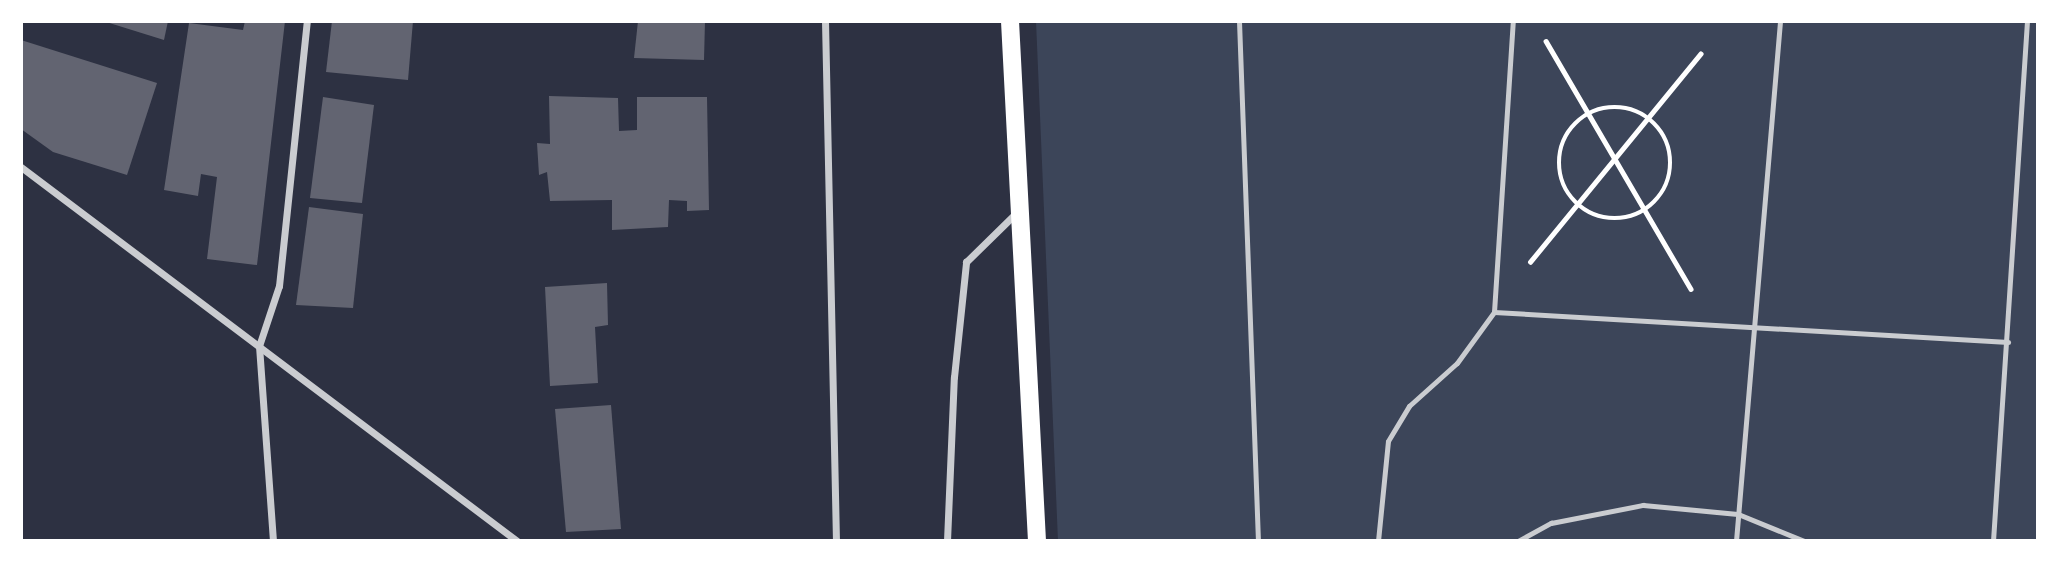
<!DOCTYPE html>
<style>
body{margin:0}
#map{position:relative;width:2059px;height:562px;overflow:hidden;background:#2d3142;font-family:"Public Sans",sans-serif}
div>[style]{position:absolute}
[style*='--x']{left:calc(var(--x)*1px);top:calc(var(--y)*1px);width:calc(var(--w)*1px);rotate:calc(var(--a)*1deg)}
.green>*{inset:0;background:#3c4559}
.building>*{inset:0;background:#626471}
.path>*{height:4.5px;margin:-2.25px;padding:0 2.25px;transform-origin:2.25px;border-radius:2.25px;background:#fff}
.path>.ring{margin:-2.25px;padding:0;box-sizing:content-box;background:none;border:4.5px solid #fff;border-radius:50%}
.service>*{height:5px;margin:-2.5px;padding:0 2.5px;transform-origin:2.5px;border-radius:2.5px;background:#caccd0}
.minor>*{height:7px;margin:-3.5px;padding:0 3.5px;transform-origin:3.5px;border-radius:3.5px;background:#caccd0}
.primary>*{height:18px;margin:-9px;padding:0 9px;transform-origin:9px;border-radius:9px;background:#fff}
span{translate:-50% -50%;white-space:nowrap;text-align:center;line-height:1.15;-webkit-text-stroke:6px #fff;paint-order:stroke}
.frame{position:absolute;inset:0;border:23px solid #fff;pointer-events:none}
</style>
<div id="map">
<div class="green">
<i style="clip-path:polygon(1036px 21px,2038px 21px,2038px 541px,1058px 541px)"></i>
</div>
<div class="building">
<i style="clip-path:polygon(103px 21px,168px 21px,164px 40px)"></i>
<i style="clip-path:polygon(245px 21px,285px 21px,257px 265px,207px 259px,217px 177px,201px 174px,198px 196px,164px 190px,189px 23px,243px 30px)"></i>
<i style="clip-path:polygon(332px 21px,413px 21px,408px 80px,326px 72px)"></i>
<i style="clip-path:polygon(638px 21px,705px 21px,704px 60px,634px 58px)"></i>
<i style="clip-path:polygon(21px 40px,157px 83px,127px 175px,53px 152px,21px 129px)"></i>
<i style="clip-path:polygon(549px 96px,618px 98px,619px 131px,637px 130px,637px 97px,707px 97px,709px 210px,687px 211px,687px 201px,669px 200px,668px 227px,612px 230px,612px 200px,550px 201px,547px 172px,539px 175px,537px 143px,550px 144px)"></i>
<i style="clip-path:polygon(323px 97px,374px 105px,362px 203px,310px 198px)"></i>
<i style="clip-path:polygon(309px 207px,363px 214px,353px 308px,296px 305px)"></i>
<i style="clip-path:polygon(607px 283px,608px 325px,595px 327px,598px 383px,550px 386px,545px 287px)"></i>
<i style="clip-path:polygon(611px 405px,621px 529px,566px 532px,555px 409px)"></i>
</div>
<div class="path">
<i style="--x:1546;--y:41;--w:287;--a:59.7"></i>
<i class="ring" style="left:1559px;top:107px;width:107.5px;height:107.5px"></i>
<i style="--x:1530;--y:262;--w:269;--a:-50.7"></i>
</div>
<div class="service">
<i style="--x:1239;--y:21;--w:520;--a:87.91"></i>
<i style="--x:1494;--y:312;--w:515;--a:3.34"></i>
<i style="--x:1378;--y:541;--w:100;--a:-84.3"></i>
<i style="--x:1388;--y:441;--w:41;--a:-59"></i>
<i style="--x:1409;--y:406;--w:64;--a:-41.9"></i>
<i style="--x:1457;--y:363;--w:63;--a:-54"></i>
<i style="--x:1494;--y:312;--w:292;--a:-86.3"></i>
<i style="--x:1518;--y:541;--w:38;--a:-29"></i>
<i style="--x:1551;--y:523;--w:94;--a:-11.1"></i>
<i style="--x:1643;--y:505;--w:95;--a:5.4"></i>
<i style="--x:1738;--y:514;--w:71;--a:22.2"></i>
<i style="--x:1736;--y:541;--w:522;--a:-85.16"></i>
<i style="--x:1993;--y:541;--w:521;--a:-86.26"></i>
</div>
<div class="minor">
<i style="--x:825;--y:21;--w:520;--a:88.79"></i>
<i style="--x:21;--y:167;--w:621;--a:37.02"></i>
<i style="--x:273;--y:541;--w:196;--a:-94.1"></i>
<i style="--x:259;--y:346;--w:63;--a:-71.6"></i>
<i style="--x:279;--y:286;--w:266;--a:-84"></i>
<i style="--x:947;--y:541;--w:164;--a:-87.6"></i>
<i style="--x:954;--y:377;--w:116;--a:-84"></i>
<i style="--x:966;--y:262;--w:71;--a:-44.4"></i>
</div>
<div class="primary">
<i style="--x:1010;--y:21;--w:521;--a:87.03"></i>
</div>
<div class="frame"></div>
</div>
